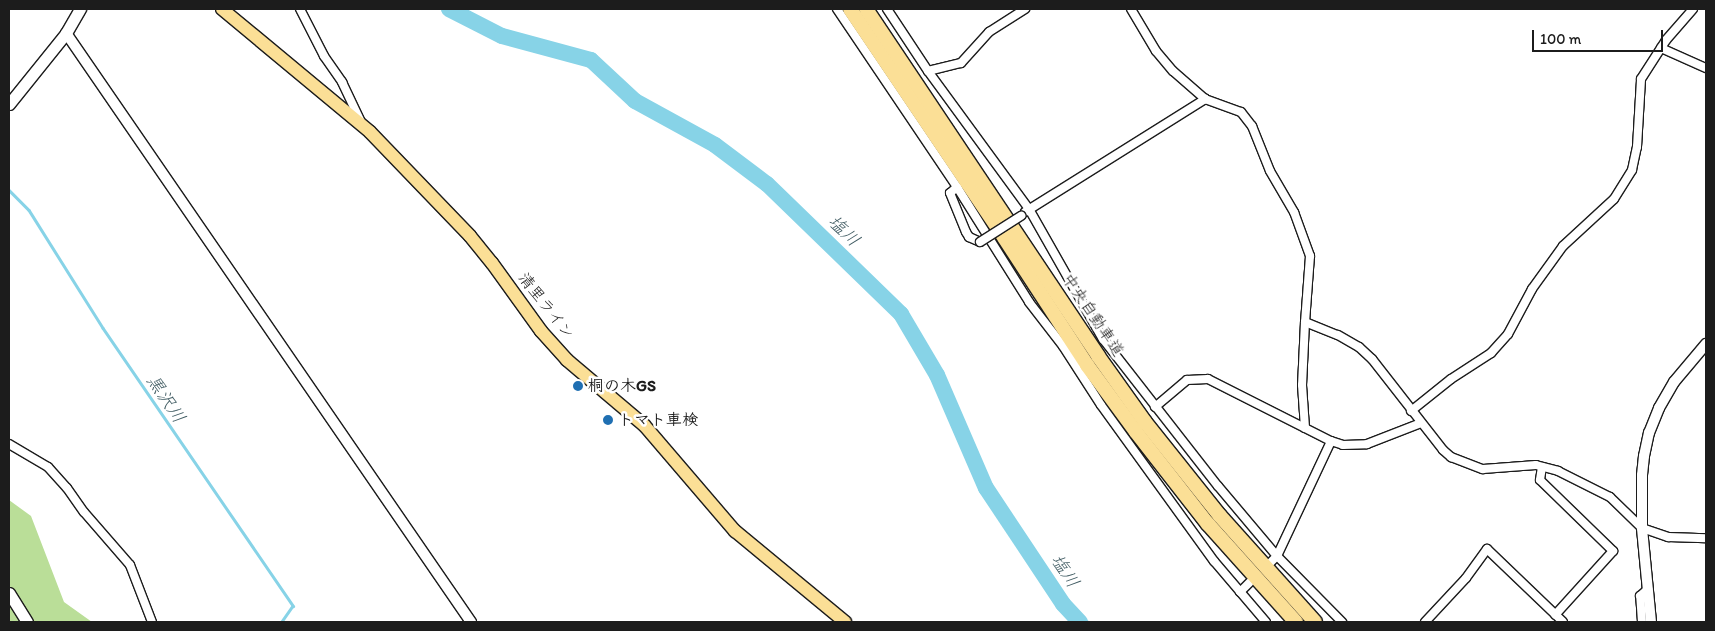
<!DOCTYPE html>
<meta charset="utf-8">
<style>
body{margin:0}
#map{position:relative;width:1715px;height:631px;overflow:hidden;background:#fff;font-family:Itim,"Klee One",sans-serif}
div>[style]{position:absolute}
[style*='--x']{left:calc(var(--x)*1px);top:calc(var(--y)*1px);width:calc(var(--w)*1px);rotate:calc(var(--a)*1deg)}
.green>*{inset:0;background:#bade98}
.water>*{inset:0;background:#87d3e7}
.stream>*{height:2.5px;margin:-1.25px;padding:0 1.25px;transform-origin:1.25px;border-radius:1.25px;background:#87d3e7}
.river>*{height:16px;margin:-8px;padding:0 8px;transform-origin:8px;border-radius:8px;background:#87d3e7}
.roads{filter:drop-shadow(1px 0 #1c1c1c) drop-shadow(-1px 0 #1c1c1c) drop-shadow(0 1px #1c1c1c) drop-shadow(0 -1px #1c1c1c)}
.minor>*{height:8px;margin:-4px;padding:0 4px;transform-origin:4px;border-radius:4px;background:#fff}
.tertiary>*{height:10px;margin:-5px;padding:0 5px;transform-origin:5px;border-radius:5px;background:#fff}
.secondary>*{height:11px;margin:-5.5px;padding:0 5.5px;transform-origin:5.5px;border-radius:5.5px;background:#fff}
.trunk>*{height:12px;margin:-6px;padding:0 6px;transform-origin:6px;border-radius:6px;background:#fbdf96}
.motorway>*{height:14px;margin:-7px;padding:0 7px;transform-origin:7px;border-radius:7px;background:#fbdf96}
.bridges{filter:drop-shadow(1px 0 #1c1c1c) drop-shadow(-1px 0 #1c1c1c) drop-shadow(0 1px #1c1c1c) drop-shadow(0 -1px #1c1c1c)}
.minor-bridge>*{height:8px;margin:-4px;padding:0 4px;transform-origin:4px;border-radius:4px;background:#fff}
.dots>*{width:14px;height:14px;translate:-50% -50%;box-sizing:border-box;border:2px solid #fff;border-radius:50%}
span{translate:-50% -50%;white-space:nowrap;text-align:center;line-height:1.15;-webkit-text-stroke:5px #fff;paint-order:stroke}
.street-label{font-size:16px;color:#1c1c1c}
.poi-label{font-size:16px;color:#1c1c1c;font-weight:700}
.left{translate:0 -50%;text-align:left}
.water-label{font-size:18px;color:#415c63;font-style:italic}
.frame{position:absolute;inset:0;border:10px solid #1c1c1c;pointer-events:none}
.scale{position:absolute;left:1532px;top:30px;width:131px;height:22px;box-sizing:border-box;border:2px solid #1c1c1c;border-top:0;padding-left:6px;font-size:15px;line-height:18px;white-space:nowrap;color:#1c1c1c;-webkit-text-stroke:4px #fff;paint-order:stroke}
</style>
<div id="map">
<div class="green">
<i style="clip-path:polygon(9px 500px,31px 516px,64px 602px,92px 622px,9px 622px)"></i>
</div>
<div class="water">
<i style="clip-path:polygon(1050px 592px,1090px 622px,1076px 622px)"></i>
</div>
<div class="stream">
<i style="--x:9;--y:190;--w:28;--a:45"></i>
<i style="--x:29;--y:210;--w:139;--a:57.9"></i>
<i style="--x:103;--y:328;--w:337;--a:55.6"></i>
<i style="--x:293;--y:606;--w:19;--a:125"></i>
</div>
<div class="river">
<i style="--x:449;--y:9;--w:59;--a:27"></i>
<i style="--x:502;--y:36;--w:92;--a:15.1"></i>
<i style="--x:591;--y:60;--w:60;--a:43"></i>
<i style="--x:635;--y:101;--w:91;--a:28.8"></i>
<i style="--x:715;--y:145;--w:65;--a:36.9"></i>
<i style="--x:767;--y:184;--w:187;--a:44.1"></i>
<i style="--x:901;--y:314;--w:71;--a:59.5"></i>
<i style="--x:937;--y:375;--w:123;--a:66.6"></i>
<i style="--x:986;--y:488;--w:139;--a:56.4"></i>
<i style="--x:1063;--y:604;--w:25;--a:47"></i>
</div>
<div class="roads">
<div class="minor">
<i style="--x:300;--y:9;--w:53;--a:62.9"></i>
<i style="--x:324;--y:56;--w:32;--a:55"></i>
<i style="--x:342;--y:82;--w:44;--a:64.6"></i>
<i style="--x:837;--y:9;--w:215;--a:56"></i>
<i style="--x:957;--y:187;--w:136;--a:57.9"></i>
<i style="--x:1029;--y:302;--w:56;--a:52.3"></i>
<i style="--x:1063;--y:346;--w:70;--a:57.2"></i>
<i style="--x:1101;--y:405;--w:193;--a:54.1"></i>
<i style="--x:1214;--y:561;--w:80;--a:49.6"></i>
<i style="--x:887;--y:9;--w:74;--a:56.5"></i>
<i style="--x:928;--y:71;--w:171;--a:53.8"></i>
<i style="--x:1029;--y:209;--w:150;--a:60.4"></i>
<i style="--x:1103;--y:339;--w:187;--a:52"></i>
<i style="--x:1218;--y:486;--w:92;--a:49.9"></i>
<i style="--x:1277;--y:556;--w:93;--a:45.4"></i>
<i style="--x:1131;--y:9;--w:49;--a:59.2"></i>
<i style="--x:1156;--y:51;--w:26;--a:50"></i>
<i style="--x:1173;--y:71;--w:43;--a:41.2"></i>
<i style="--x:1205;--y:99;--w:38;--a:20"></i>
<i style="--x:1241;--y:112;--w:18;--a:52"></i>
<i style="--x:1252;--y:126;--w:48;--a:68.2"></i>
<i style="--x:1270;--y:171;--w:48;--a:59.7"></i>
<i style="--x:1294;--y:212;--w:47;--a:70"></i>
<i style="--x:1310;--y:256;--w:66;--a:94.3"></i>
<i style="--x:1305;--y:322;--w:35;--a:22"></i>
<i style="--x:1338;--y:335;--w:24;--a:30"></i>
<i style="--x:1359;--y:347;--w:18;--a:43"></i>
<i style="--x:1372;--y:359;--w:115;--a:52"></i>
<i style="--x:1443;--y:450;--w:11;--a:41"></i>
<i style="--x:1451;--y:457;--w:34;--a:21"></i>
<i style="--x:1483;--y:469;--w:53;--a:-4.3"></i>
<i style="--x:1536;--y:465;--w:23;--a:15"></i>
<i style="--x:1558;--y:471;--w:58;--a:26.6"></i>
<i style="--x:1610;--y:497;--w:45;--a:44.1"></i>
<i style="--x:1642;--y:528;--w:28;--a:19"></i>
<i style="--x:1668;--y:537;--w:38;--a:2"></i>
<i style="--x:1661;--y:48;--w:49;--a:24"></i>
<i style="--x:928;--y:71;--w:34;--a:-14"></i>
<i style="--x:961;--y:63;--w:42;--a:-47.9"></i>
<i style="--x:989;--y:32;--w:43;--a:-32.6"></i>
<i style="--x:957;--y:187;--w:9;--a:139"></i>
<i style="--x:950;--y:193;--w:42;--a:67.7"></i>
<i style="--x:966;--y:232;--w:6;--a:59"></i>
<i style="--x:969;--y:237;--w:12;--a:24"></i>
<i style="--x:1025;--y:212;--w:213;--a:-32.1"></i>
<i style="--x:1305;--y:322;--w:63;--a:92.7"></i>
<i style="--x:1302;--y:385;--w:43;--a:86"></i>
<i style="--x:1155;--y:407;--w:42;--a:-40.2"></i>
<i style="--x:1187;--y:380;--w:21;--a:-3"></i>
<i style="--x:1208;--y:379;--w:138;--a:26.8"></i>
<i style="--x:1411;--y:411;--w:51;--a:-38.7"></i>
<i style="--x:1451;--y:379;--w:48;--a:-33"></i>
<i style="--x:1491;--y:353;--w:25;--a:-48"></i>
<i style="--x:1508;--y:334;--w:51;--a:-61.9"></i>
<i style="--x:1532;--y:289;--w:53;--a:-54.2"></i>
<i style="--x:1563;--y:246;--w:69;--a:-42.7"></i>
<i style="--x:1614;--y:199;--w:34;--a:-58"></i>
<i style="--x:1632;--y:170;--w:24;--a:-78"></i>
<i style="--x:1637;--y:147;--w:68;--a:-86.6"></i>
<i style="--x:1641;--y:79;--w:46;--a:-57.3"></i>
<i style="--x:1666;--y:40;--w:41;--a:-48.9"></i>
<i style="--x:9;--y:444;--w:45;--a:30.5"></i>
<i style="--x:48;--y:467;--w:28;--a:48"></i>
<i style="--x:67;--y:488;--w:29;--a:55"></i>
<i style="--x:84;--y:512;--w:70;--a:49"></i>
<i style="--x:130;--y:565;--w:61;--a:68.9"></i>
<i style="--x:1542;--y:467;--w:13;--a:99"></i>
<i style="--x:1540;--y:480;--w:102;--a:44.2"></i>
<i style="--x:1613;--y:551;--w:86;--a:132.2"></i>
<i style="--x:1270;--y:563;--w:10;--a:-45"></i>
<i style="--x:1277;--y:556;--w:127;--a:-64.8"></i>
<i style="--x:1331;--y:441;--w:13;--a:18"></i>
<i style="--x:1343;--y:445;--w:24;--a:-2"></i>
<i style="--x:1367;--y:444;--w:58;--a:-21.3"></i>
<i style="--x:1240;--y:592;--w:13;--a:-45"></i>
<i style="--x:1425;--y:622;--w:60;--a:-47"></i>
<i style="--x:1466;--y:578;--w:36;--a:-54"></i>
<i style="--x:1487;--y:549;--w:105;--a:43.8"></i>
<i style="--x:1642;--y:622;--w:26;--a:-94"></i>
<i style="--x:1640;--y:596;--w:11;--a:-41"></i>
</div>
<div class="tertiary">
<i style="--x:66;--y:33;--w:715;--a:55.49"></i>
<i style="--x:1651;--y:622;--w:94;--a:-95.5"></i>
<i style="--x:1642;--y:528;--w:53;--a:-90"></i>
<i style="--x:1642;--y:475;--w:19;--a:-84"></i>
<i style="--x:1644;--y:456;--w:24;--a:-78"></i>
<i style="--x:1649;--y:433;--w:27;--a:-68"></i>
<i style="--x:1659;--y:408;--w:30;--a:-60"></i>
<i style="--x:1674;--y:382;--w:50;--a:-49.9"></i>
</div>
<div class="secondary">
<i style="--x:9;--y:104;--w:91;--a:-51.2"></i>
<i style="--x:66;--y:33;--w:28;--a:-60"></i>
<i style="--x:9;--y:593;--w:34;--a:58"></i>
</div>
<div class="trunk">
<i style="--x:222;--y:9;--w:192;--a:39.7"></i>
<i style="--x:370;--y:132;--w:144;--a:46.1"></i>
<i style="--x:470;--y:236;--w:35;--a:51"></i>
<i style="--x:492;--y:263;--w:84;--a:54.2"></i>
<i style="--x:541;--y:331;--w:39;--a:48"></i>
<i style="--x:567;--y:360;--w:101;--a:40.2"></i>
<i style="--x:644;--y:425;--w:140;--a:49.4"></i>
<i style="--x:735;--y:531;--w:143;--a:39.6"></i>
</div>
<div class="motorway">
<i style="--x:850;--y:9;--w:277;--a:56"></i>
<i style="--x:1005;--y:239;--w:150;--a:56.9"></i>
<i style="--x:1087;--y:365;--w:83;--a:53.8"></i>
<i style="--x:1136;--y:432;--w:117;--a:52"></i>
<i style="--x:1208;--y:524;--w:132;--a:48.1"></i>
<i style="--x:866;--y:9;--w:417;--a:56.2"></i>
<i style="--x:1098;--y:356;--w:81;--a:54.5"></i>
<i style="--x:1145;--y:422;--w:120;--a:51.4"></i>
<i style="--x:1220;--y:516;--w:142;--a:48.1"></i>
</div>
</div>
<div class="bridges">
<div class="minor-bridge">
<i style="--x:980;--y:242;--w:49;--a:-32.4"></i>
</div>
</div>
<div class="dots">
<i style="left:578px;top:386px;background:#1f6fb2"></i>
<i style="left:608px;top:420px;background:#1f6fb2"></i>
</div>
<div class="street-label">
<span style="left:546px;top:306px;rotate:52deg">清里ライン</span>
<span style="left:1093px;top:315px;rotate:56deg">中央自動車道</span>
</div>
<div class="poi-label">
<span class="left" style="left:588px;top:386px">桐の木GS</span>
<span class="left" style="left:618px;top:420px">トマト車検</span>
</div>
<div class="water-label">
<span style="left:844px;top:231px;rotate:44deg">塩川</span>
<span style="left:166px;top:399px;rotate:56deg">黒沢川</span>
<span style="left:1065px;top:571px;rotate:56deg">塩川</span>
</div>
<div class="frame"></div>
<div class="scale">100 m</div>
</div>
